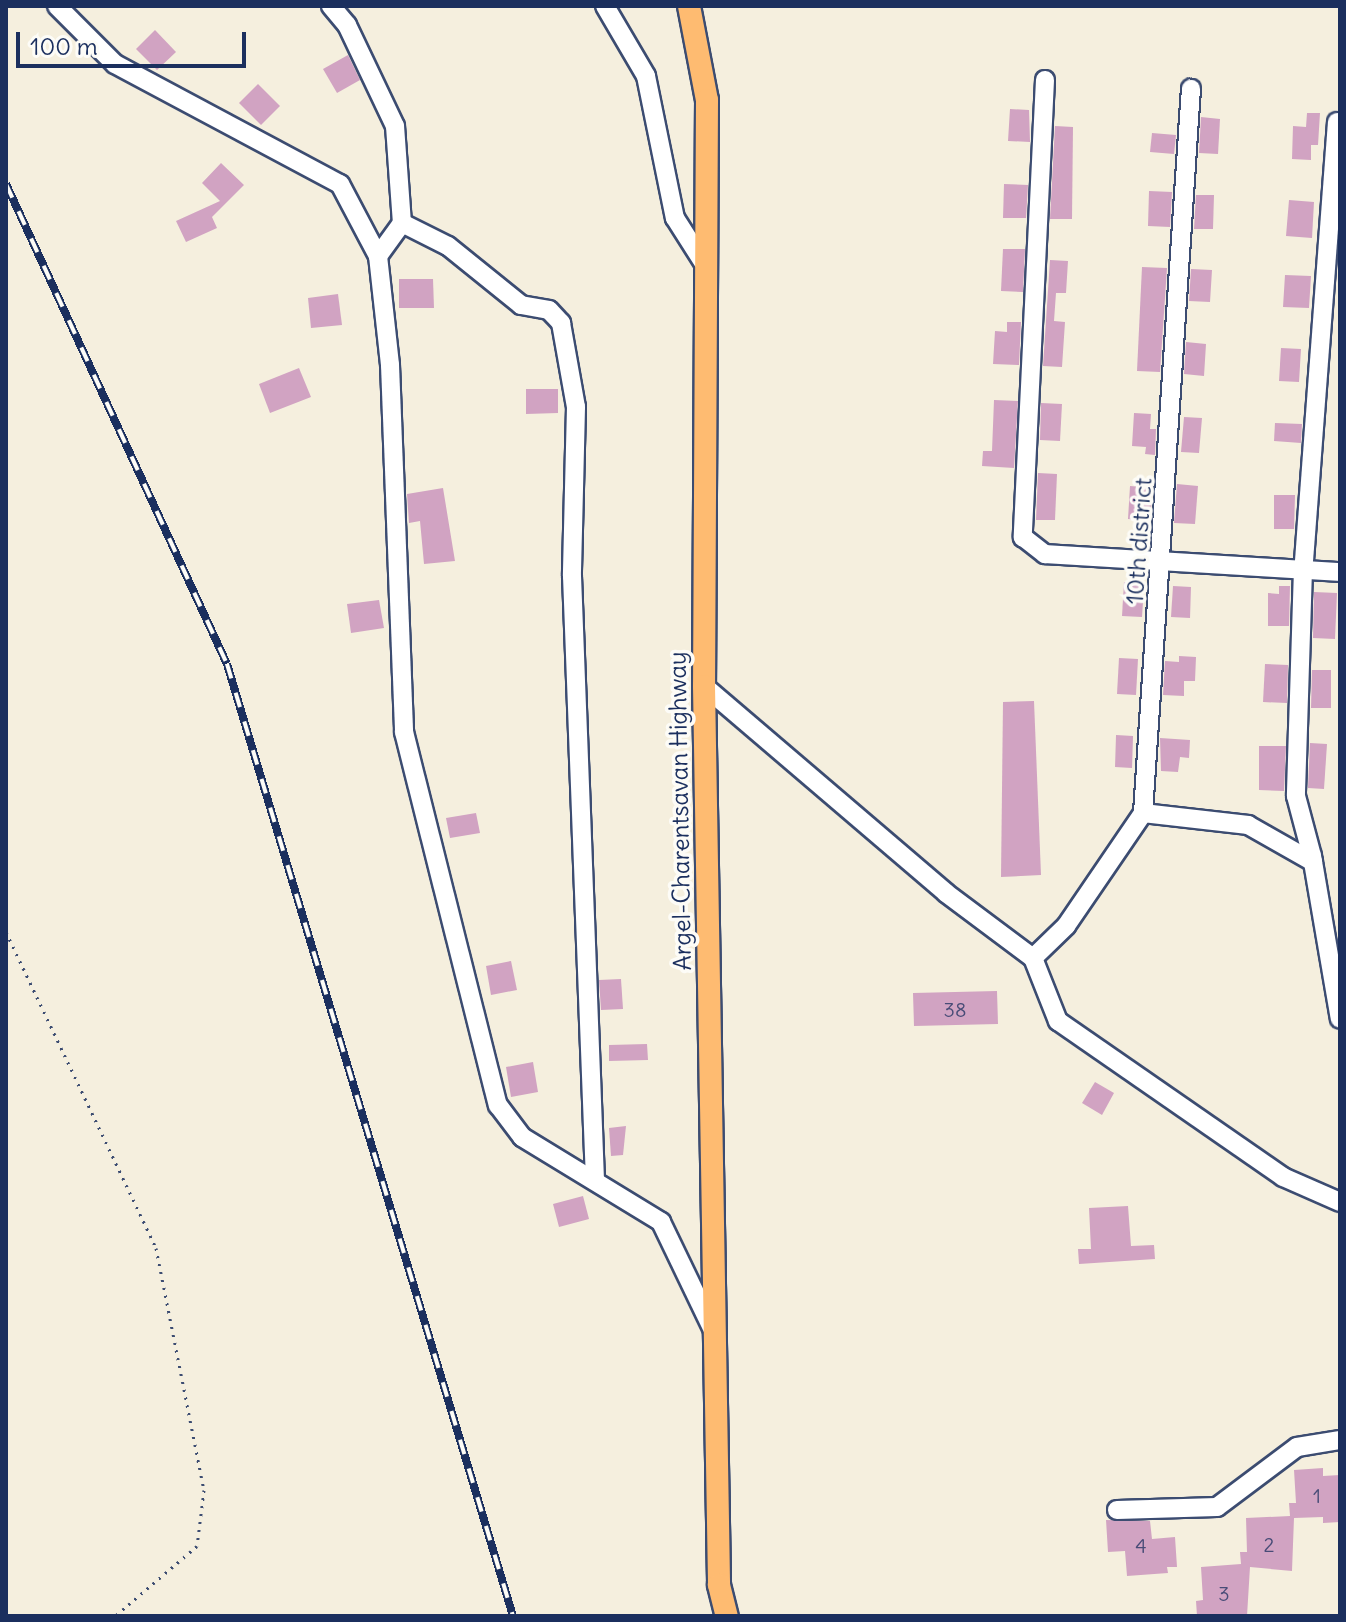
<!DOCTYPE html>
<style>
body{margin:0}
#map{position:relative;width:1346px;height:1622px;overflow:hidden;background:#f5efde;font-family:Delius,sans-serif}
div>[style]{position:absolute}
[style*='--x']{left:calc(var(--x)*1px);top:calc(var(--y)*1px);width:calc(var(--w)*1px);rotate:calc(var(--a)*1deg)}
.building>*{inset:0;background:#d1a3c2}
.path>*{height:3px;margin-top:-1.5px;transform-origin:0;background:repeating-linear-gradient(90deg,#3c4c71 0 2px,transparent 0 8px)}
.roads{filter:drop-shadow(2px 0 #3c4c71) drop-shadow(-2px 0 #3c4c71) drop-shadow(0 2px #3c4c71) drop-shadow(0 -2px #3c4c71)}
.minor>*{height:18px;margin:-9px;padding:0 9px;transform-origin:9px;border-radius:9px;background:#fff}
.major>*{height:22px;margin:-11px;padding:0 11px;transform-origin:11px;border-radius:11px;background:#febb71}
.rail>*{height:8px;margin-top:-4px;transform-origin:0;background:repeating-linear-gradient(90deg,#fdfcf7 0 15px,#1b2f5e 0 30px);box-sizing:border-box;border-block:2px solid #1b2f5e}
span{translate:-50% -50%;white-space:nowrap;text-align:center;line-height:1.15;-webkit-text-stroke:7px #fdfcf7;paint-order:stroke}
.number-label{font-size:20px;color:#484c77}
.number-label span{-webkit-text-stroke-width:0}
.street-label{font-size:24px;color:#1b2f5e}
.frame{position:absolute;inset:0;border:8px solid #1b2f5e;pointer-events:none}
.scale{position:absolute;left:16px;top:32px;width:230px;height:36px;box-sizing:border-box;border:4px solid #1b2f5e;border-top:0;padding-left:10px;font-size:24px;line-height:28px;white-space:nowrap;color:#1b2f5e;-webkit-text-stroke:6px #fdfcf7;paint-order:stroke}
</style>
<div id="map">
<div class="building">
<i style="clip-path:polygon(155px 30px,176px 52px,157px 70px,136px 49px)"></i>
<i style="clip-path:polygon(348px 55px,360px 80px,337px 93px,323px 69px)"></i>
<i style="clip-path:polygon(258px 84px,280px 106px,261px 125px,239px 103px)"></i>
<i style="clip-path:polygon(1010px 109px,1029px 110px,1030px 142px,1008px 141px)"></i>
<i style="clip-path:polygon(1307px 113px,1320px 113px,1318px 145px,1311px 145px,1311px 160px,1292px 159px,1293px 126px,1306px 127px)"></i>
<i style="clip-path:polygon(1201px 117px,1220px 119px,1218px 154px,1199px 153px)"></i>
<i style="clip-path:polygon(1055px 126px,1073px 127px,1072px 219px,1050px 219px)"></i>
<i style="clip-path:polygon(1152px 133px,1176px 135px,1174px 154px,1150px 152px)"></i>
<i style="clip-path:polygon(221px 163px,244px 185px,212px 217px,217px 228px,186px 242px,176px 221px,220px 201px,202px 183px)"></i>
<i style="clip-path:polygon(1004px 184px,1028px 185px,1026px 218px,1003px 218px)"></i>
<i style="clip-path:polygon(1149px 191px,1172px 192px,1170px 227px,1148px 226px)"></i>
<i style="clip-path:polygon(1196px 195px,1214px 195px,1213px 229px,1194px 229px)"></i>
<i style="clip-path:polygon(1289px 200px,1314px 202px,1312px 238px,1286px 236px)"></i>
<i style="clip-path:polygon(1003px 249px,1025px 249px,1023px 292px,1001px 291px)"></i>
<i style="clip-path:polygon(1050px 260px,1068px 261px,1066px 293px,1056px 293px,1054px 321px,1065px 322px,1062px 367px,1043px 366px)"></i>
<i style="clip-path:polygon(1142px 267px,1167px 268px,1160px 372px,1137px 371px)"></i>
<i style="clip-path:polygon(1191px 269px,1212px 270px,1210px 302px,1189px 301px)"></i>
<i style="clip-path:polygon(1285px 275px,1311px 276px,1309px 308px,1283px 307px)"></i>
<i style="clip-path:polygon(399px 279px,433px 279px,434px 308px,399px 308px)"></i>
<i style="clip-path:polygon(338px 294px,342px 325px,311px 328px,308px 298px)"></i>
<i style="clip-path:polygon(1007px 322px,1021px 322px,1019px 365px,993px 364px,995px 331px,1007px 332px)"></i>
<i style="clip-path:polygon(1186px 342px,1206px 344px,1204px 376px,1184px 374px)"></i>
<i style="clip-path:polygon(1281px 348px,1301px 349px,1299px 382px,1279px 381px)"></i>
<i style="clip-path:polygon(299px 368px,311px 397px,270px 413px,259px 384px)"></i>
<i style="clip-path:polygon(526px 389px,558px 389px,558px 413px,526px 414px)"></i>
<i style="clip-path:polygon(994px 400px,1018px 401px,1014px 468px,982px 466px,983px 451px,992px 451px)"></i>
<i style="clip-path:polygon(1041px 403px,1062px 404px,1060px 441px,1040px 440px)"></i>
<i style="clip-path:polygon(1134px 413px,1151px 414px,1150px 429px,1156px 429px,1155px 455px,1145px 454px,1146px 447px,1132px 446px)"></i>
<i style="clip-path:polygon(1184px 417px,1202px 418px,1199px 453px,1181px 452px)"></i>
<i style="clip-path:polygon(1275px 423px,1302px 424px,1301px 443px,1274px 441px)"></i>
<i style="clip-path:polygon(1038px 473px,1057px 474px,1055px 520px,1036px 520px)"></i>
<i style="clip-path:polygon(1142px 483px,1153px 484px,1150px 521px,1128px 519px,1130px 486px,1142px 487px)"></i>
<i style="clip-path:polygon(1177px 484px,1198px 486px,1195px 524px,1174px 523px)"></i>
<i style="clip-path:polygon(443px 488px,455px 561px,424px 564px,420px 521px,409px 523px,407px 494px)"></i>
<i style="clip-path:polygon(1274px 495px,1295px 495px,1294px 529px,1274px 529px)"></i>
<i style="clip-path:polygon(1124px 582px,1144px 584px,1142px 617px,1122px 616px)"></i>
<i style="clip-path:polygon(1173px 586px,1191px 587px,1190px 618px,1171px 617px)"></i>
<i style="clip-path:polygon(1279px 586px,1290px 586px,1289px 626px,1268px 626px,1268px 593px,1279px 594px)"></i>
<i style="clip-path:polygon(1314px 592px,1337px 593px,1335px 639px,1313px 638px)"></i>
<i style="clip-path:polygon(379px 600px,384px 628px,351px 633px,347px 604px)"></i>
<i style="clip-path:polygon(1179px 656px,1196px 657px,1195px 681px,1184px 681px,1184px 696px,1163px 695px,1165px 661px,1179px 662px)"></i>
<i style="clip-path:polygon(1119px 658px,1138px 659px,1136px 695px,1117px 694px)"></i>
<i style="clip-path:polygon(1265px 664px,1288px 665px,1287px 703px,1263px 702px)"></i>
<i style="clip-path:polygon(1312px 670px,1331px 670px,1331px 708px,1311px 708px)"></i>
<i style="clip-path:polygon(1034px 701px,1041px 875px,1001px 877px,1003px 702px)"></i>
<i style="clip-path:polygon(1116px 735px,1133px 736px,1132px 768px,1115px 767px)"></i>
<i style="clip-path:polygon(1160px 738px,1190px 740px,1189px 758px,1180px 757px,1178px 772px,1161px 771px)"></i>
<i style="clip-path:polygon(1310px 743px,1327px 744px,1324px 789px,1308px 788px)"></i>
<i style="clip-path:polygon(1259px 746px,1286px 746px,1284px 791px,1259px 790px)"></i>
<i style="clip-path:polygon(476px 813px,480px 833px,450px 838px,446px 818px)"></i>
<i style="clip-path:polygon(511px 961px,517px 990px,491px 995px,486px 966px)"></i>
<i style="clip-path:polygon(621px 979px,623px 1009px,601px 1010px,599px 980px)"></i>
<i style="clip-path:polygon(997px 991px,998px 1024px,914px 1026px,913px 993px)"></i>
<i style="clip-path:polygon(647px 1044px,648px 1060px,609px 1061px,609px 1045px)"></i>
<i style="clip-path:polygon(533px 1062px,538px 1092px,511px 1097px,506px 1067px)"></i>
<i style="clip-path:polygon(1095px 1082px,1114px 1093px,1102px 1115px,1082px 1103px)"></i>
<i style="clip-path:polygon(626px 1126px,623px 1155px,611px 1156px,609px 1128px)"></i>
<i style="clip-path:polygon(583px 1196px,589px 1219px,559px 1227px,553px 1204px)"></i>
<i style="clip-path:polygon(1128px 1206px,1131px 1246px,1154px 1245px,1155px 1259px,1079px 1264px,1078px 1249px,1091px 1249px,1089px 1208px)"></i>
<i style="clip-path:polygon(1323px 1468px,1323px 1476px,1340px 1475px,1340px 1522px,1323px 1523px,1323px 1517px,1294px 1518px,1292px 1571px,1250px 1567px,1247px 1616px,1197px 1616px,1196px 1601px,1203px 1600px,1201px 1567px,1241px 1564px,1240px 1552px,1247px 1552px,1246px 1518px,1290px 1516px,1289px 1503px,1296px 1503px,1294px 1470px)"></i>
<i style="clip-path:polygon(1106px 1520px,1150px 1521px,1152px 1539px,1175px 1537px,1177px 1567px,1167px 1567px,1168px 1573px,1127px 1576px,1125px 1551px,1108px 1552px)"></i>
</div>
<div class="path">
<i style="--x:6;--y:932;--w:350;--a:64.6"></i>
<i style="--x:156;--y:1248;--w:247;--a:78.8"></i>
<i style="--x:204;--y:1490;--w:56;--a:97.1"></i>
<i style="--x:197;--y:1546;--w:108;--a:139.5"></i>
</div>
<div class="roads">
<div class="minor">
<i style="--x:57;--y:6;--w:82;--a:45"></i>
<i style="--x:115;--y:64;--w:255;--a:28.1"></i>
<i style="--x:340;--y:184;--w:81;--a:62.2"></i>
<i style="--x:378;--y:256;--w:110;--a:83.7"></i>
<i style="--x:390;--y:365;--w:367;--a:87.8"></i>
<i style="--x:404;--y:732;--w:385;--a:75.9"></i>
<i style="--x:498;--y:1105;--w:40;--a:53"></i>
<i style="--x:522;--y:1137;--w:163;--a:31.4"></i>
<i style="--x:661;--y:1222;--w:120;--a:64.3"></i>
<i style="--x:331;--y:6;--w:25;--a:50"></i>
<i style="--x:347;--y:25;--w:112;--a:64.6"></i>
<i style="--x:395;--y:126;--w:97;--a:85.9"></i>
<i style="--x:402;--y:223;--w:41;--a:126"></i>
<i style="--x:605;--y:6;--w:81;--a:59.6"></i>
<i style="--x:646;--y:76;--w:145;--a:78.5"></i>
<i style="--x:675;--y:218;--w:52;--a:57.5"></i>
<i style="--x:1045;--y:80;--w:458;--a:92.8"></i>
<i style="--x:1023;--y:537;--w:28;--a:38"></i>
<i style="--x:1045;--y:554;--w:296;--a:3.5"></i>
<i style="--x:1337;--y:122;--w:448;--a:94.3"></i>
<i style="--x:1303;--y:569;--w:227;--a:91.8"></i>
<i style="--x:1296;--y:796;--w:62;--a:75.1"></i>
<i style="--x:1312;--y:856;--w:165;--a:80.3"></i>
<i style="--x:402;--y:223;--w:51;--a:26.6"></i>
<i style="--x:448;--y:246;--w:94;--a:38.9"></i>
<i style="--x:521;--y:305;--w:28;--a:10"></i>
<i style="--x:549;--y:310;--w:18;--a:47"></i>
<i style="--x:561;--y:323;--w:85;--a:79.9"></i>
<i style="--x:576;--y:407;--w:169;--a:91.4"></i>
<i style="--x:572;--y:576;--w:603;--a:87.82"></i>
<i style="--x:704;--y:686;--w:318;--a:40.5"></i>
<i style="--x:946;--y:893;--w:109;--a:36.8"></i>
<i style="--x:1033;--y:958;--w:68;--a:68.4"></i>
<i style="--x:1058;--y:1021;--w:274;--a:34.7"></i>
<i style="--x:1283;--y:1177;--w:62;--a:23.7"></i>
<i style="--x:1143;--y:813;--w:106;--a:6.5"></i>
<i style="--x:1248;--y:825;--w:75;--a:29.6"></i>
<i style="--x:1033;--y:958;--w:46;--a:-44.1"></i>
<i style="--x:1066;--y:926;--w:137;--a:-55.7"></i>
<i style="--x:1143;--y:813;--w:726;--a:-86.21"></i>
<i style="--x:1117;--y:1510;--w:100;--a:-1.7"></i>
<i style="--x:1217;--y:1507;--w:100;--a:-36.9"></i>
<i style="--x:1297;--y:1447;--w:44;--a:-9.2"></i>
</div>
<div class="major">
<i style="--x:689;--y:6;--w:96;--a:79.2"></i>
<i style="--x:707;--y:100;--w:586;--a:90.29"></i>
<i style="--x:704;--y:686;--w:899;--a:89.04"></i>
<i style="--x:719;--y:1585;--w:32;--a:76"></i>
</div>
</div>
<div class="rail">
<i style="--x:6;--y:184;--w:528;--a:65.28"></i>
<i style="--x:227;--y:664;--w:994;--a:73.28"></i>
</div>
<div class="number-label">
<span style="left:955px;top:1009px">38</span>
<span style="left:1317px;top:1495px">1</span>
<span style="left:1269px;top:1544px">2</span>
<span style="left:1141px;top:1545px">4</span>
<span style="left:1224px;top:1593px">3</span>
</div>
<div class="street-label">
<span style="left:1139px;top:541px;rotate:-86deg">10th district</span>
<span style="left:680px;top:811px;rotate:-91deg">Argel-Charentsavan Highway</span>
</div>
<div class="frame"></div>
<div class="scale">100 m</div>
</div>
